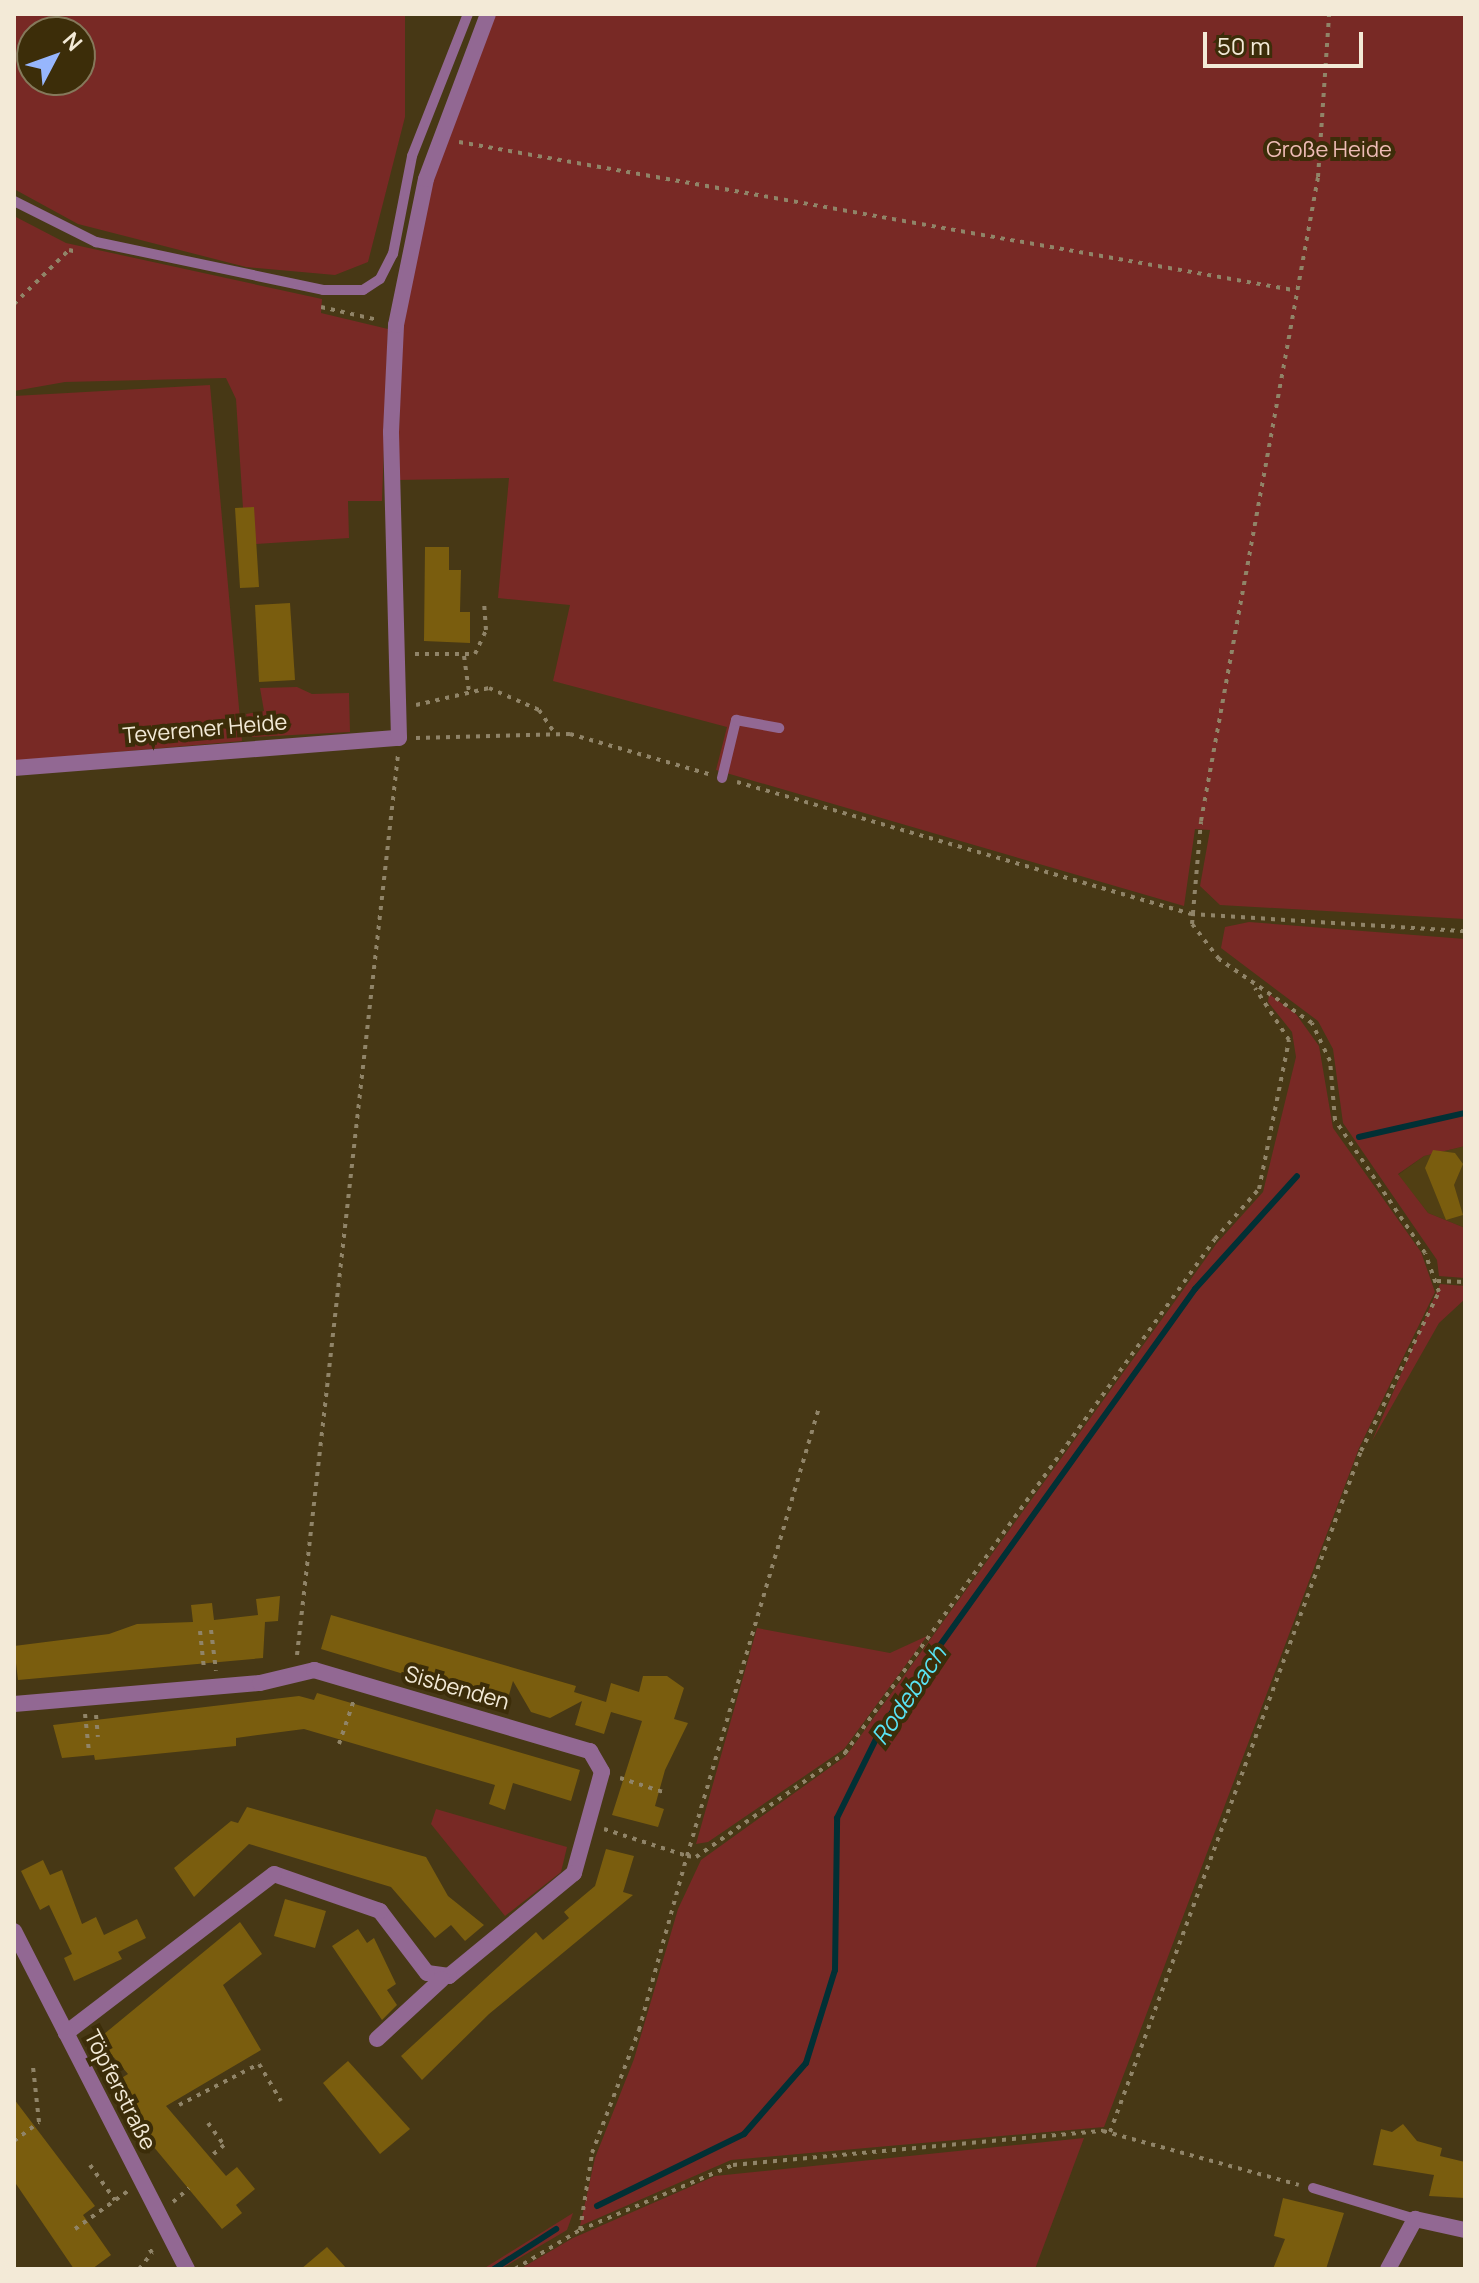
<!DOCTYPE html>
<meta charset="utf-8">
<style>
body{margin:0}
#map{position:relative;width:1479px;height:2283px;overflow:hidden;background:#473815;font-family:Manrope,sans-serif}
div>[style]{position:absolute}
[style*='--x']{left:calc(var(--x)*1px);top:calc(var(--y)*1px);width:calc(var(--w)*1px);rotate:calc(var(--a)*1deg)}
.built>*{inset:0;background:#513f13}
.green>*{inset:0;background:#782925}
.stream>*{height:6px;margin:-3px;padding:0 3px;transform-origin:3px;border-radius:3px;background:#013035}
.building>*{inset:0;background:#7a5d0e}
.path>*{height:4px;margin-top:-2px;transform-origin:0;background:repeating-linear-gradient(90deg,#908468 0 4px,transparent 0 10px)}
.service>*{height:10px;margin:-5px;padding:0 5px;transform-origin:5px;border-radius:5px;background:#926893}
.minor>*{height:16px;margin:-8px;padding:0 8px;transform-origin:8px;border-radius:8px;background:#926893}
span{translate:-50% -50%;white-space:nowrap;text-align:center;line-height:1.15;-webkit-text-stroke:8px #3c2d09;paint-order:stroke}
.park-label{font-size:22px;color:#efbcb6}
.street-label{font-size:22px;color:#f3ead7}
.water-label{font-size:24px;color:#59e4f4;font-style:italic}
.frame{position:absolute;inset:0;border:16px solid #f3ead7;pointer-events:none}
.north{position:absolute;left:16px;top:16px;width:80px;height:80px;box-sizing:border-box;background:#3c2d09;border:2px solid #85795b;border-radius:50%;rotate:49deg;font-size:22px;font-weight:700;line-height:32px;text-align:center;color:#f3ead7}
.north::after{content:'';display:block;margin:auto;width:28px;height:36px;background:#97b6fd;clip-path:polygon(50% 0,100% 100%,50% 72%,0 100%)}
.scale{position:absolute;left:1203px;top:32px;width:160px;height:36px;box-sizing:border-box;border:4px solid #f3ead7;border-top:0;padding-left:10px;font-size:24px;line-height:28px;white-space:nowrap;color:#f3ead7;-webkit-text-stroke:6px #3c2d09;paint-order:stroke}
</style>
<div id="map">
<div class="built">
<i style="clip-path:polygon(1465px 1146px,1465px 1228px,1428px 1213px,1398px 1175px,1424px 1156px)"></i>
</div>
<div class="green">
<i style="clip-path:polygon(evenodd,14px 14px,405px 14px,405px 117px,368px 262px,335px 275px,246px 267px,78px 224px,14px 189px,14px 14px,32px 32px,80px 32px,80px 80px,32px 80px,32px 32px)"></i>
<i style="clip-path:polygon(492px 14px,1465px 14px,1465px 919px,1220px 905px,1200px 886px,1210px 830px,1195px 829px,1184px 906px,716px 770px,727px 727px,553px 681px,570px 605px,498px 598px,509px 478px,397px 480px,403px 326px,430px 183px)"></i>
<i style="clip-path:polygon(14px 216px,66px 243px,322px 299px,321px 313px,388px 329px,382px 501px,348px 501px,349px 538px,256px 544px,243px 508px,236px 399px,226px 378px,65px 382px,14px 391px)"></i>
<i style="clip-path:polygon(210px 385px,242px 741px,14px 761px,14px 396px)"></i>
<i style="clip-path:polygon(297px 687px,312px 694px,349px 693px,350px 732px,252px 737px,246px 714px,264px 711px,260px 688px)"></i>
<i style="clip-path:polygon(1249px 922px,1465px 939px,1465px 1146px,1424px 1156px,1398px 1174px,1428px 1213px,1465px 1228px,1465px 1278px,1439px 1276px,1437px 1260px,1343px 1123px,1333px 1049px,1318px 1021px,1221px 948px,1225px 927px)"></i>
<i style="clip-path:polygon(1269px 994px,1296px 1014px,1319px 1046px,1333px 1128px,1421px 1252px,1435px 1292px,1359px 1448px,1104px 2127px,731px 2160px,580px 2226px,595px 2158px,634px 2059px,678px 1909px,701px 1860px,846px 1756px,1217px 1243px,1263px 1192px,1296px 1057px,1292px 1032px,1268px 1002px)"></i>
<i style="clip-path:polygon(1440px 1284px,1465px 1286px,1465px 1299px,1439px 1323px,1372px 1441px)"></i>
<i style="clip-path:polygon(757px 1628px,890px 1653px,927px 1636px,844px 1749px,708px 1842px,696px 1844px)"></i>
<i style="clip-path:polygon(436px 1809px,567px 1847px,561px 1872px,505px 1916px,431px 1824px)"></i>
<i style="clip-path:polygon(1084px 2138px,1035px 2269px,520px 2269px,573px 2238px,715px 2176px)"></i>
<i style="clip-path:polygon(573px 2213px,567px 2230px,501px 2269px,483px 2269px)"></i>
</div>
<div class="stream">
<i style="--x:1359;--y:1137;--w:109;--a:-12.8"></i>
<i style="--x:597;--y:2206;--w:164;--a:-26.1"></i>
<i style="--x:744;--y:2134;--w:94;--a:-48.9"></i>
<i style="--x:806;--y:2063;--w:97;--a:-72.7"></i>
<i style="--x:835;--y:1970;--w:152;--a:-89.2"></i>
<i style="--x:837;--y:1818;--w:104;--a:-63.7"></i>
<i style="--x:883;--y:1725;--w:536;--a:-54.41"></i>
<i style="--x:1195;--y:1289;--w:152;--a:-47.9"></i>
<i style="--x:494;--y:2269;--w:74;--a:-32.8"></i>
</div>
<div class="building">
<i style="clip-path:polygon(254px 507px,259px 587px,240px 588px,235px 508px)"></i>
<i style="clip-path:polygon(425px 547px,449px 547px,449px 570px,461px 570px,460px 612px,470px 612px,470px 643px,424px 641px)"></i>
<i style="clip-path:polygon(290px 603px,295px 680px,259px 682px,255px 605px)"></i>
<i style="clip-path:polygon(1433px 1150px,1455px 1153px,1463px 1164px,1454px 1185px,1463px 1215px,1446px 1220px,1425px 1168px)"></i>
<i style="clip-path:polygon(280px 1596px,278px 1621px,265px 1622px,263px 1658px,18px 1680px,14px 1646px,109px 1634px,137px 1624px,193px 1622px,191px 1605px,212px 1603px,214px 1620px,258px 1615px,256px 1599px)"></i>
<i style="clip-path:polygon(331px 1615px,576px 1686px,574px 1692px,606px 1702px,611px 1683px,639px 1692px,643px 1676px,667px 1676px,684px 1688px,674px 1719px,688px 1723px,665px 1770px,655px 1806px,664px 1809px,658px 1827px,612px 1815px,642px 1721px,611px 1712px,604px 1734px,575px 1725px,582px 1701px,550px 1718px,531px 1712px,513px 1681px,506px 1705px,321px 1649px)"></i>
<i style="clip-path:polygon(317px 1693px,580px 1770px,571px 1801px,513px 1783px,505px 1810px,489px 1804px,495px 1785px,304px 1729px,236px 1738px,236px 1746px,95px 1760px,94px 1755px,62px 1758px,53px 1725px,299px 1696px,314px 1700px)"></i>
<i style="clip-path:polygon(247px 1807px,426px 1857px,448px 1896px,484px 1925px,465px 1941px,451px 1925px,435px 1938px,391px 1887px,249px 1844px,194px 1897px,174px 1868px,231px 1821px,238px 1823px)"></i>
<i style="clip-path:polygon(606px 1849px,634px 1856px,623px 1892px,633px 1895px,489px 2014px,422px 2080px,401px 2056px,536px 1932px,543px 1940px,569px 1918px,564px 1912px,595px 1886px)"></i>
<i style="clip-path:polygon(43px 1860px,50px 1875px,62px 1870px,82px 1924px,96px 1917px,104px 1935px,137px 1919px,146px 1938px,118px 1952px,122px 1959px,74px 1981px,64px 1958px,72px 1954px,49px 1905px,40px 1910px,21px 1871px)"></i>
<i style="clip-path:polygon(285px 1899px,326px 1911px,315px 1948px,274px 1936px)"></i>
<i style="clip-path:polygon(240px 1922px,262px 1954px,223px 1985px,261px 2050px,166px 2106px,226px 2176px,237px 2167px,255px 2189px,236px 2205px,242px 2213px,222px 2229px,128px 2116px,112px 2084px,128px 2074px,98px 2039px)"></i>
<i style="clip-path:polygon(358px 1929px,367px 1943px,374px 1938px,396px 1984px,387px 1990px,397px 2005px,382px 2020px,332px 1946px)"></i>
<i style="clip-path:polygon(348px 2061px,410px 2129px,380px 2154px,323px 2083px)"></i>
<i style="clip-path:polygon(14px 2099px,95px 2206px,83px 2215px,111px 2255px,92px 2269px,74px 2269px,14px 2181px)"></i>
<i style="clip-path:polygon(1403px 2124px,1417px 2141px,1442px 2148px,1440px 2156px,1465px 2162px,1465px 2198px,1429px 2196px,1434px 2175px,1373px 2165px,1381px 2129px,1392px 2132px)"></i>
<i style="clip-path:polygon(1283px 2198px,1344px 2213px,1326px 2269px,1273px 2269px,1285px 2239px,1274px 2236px)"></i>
<i style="clip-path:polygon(327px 2247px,347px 2269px,301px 2269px)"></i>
</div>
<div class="path">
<i style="--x:459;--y:142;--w:847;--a:10.06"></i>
<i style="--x:14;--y:304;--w:77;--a:-44.5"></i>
<i style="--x:69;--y:250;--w:9;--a:13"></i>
<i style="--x:321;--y:307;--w:58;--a:12.8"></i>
<i style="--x:415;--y:654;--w:60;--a:0"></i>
<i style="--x:475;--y:654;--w:26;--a:-65"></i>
<i style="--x:486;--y:630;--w:27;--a:-94"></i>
<i style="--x:464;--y:656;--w:35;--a:82"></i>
<i style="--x:416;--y:705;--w:75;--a:-13.1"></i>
<i style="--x:489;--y:688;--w:55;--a:23.7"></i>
<i style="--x:539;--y:710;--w:25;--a:56"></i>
<i style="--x:416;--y:738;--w:154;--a:-1.5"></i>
<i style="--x:570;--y:734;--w:145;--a:16.1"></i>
<i style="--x:737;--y:782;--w:473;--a:16.2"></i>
<i style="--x:1191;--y:914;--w:275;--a:3.6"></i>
<i style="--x:1437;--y:1281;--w:28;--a:2"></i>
<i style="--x:211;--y:1630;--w:41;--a:83"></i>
<i style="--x:200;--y:1631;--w:38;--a:84"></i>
<i style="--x:297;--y:1655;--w:907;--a:-83.6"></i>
<i style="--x:85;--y:1714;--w:37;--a:84"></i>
<i style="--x:96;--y:1715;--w:22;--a:85"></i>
<i style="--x:339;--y:1744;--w:46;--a:-71.2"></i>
<i style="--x:620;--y:1778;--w:45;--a:18"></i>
<i style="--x:604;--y:1829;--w:87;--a:18"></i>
<i style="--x:687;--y:1856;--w:468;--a:-73.6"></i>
<i style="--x:179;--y:2105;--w:90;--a:-27.1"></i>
<i style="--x:259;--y:2064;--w:43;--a:59.3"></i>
<i style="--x:208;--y:2123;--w:27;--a:54"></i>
<i style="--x:224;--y:2145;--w:20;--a:139"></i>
<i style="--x:1110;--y:2132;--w:726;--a:-69.77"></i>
<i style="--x:1361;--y:1451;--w:177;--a:-63.9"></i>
<i style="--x:1439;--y:1292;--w:41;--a:-109.7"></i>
<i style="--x:1425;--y:1253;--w:161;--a:-124.1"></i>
<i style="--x:1335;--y:1120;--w:59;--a:-94.8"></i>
<i style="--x:1330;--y:1061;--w:42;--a:-115.3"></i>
<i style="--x:1312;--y:1023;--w:113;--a:-145.5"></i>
<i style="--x:1219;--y:959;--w:44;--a:-127.6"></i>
<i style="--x:1192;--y:924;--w:103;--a:-85"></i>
<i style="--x:1201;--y:821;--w:655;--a:-79.7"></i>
<i style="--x:1318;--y:177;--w:163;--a:-86.1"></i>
<i style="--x:14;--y:2141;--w:31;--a:-37"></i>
<i style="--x:39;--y:2122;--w:55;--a:-96.2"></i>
<i style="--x:90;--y:2165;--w:43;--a:54.5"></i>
<i style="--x:173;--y:2202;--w:21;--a:-41"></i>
<i style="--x:75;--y:2229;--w:65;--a:-35.6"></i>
<i style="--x:580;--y:2230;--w:78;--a:-81.1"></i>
<i style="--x:592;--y:2153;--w:132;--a:-69.1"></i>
<i style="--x:639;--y:2030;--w:180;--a:-74.6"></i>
<i style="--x:687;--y:1856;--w:9;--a:6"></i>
<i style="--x:696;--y:1857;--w:182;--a:-34.9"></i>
<i style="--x:845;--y:1753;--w:633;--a:-54.25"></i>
<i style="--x:1215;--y:1239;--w:67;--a:-48.7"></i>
<i style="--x:1259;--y:1189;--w:152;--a:-78.6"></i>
<i style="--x:1289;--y:1040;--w:62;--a:-123.2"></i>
<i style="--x:139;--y:2269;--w:21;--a:-51"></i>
<i style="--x:152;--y:2253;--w:8;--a:-120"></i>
<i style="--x:515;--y:2269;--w:76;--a:-31"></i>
<i style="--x:580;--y:2230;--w:166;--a:-23"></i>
<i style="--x:733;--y:2165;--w:372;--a:-5.3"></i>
<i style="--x:1103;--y:2131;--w:203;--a:15.4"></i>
</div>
<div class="service">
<i style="--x:14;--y:201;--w:92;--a:26.6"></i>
<i style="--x:96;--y:242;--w:232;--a:11.9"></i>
<i style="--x:323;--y:290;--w:40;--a:0"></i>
<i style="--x:363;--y:290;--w:20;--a:-33"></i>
<i style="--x:380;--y:279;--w:28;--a:-63"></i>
<i style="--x:393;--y:254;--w:100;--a:-79"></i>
<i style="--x:412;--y:156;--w:153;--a:-68.5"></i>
<i style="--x:722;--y:778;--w:60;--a:-76.4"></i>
<i style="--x:736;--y:720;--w:44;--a:10.5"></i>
<i style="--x:1313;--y:2188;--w:107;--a:16.9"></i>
</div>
<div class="minor">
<i style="--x:14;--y:768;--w:386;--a:-4.5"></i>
<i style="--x:399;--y:738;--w:306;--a:-91.5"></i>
<i style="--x:391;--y:432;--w:107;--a:-87.3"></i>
<i style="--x:396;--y:325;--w:149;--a:-78.4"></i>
<i style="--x:426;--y:179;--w:176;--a:-69.4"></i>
<i style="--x:14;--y:1704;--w:247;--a:-4.9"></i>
<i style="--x:260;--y:1683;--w:56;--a:-13.5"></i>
<i style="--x:314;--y:1670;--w:288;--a:16.4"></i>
<i style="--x:590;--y:1751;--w:24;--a:60"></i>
<i style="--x:602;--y:1772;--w:105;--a:105.5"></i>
<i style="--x:574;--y:1873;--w:162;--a:140.5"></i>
<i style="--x:449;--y:1976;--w:22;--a:-172"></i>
<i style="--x:427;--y:1973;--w:78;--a:-127.2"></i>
<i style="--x:380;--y:1911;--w:112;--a:-160.8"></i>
<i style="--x:274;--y:1874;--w:262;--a:142.6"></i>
<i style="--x:14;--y:1931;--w:380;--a:62.9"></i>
<i style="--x:377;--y:2039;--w:88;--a:-42.7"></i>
<i style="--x:1388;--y:2269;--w:57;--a:-61.6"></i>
<i style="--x:1415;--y:2219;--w:51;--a:12.4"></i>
</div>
<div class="park-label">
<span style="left:1329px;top:150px">Große Heide</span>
</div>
<div class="street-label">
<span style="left:205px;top:729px;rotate:-5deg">Teverener Heide</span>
<span style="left:457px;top:1688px;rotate:16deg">Sisbenden</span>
<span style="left:120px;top:2090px;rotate:63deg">Töpferstraße</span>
</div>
<div class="water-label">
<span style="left:908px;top:1695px;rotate:-56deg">Rodebach</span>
</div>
<div class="frame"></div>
<div class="north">N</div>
<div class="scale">50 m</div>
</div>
